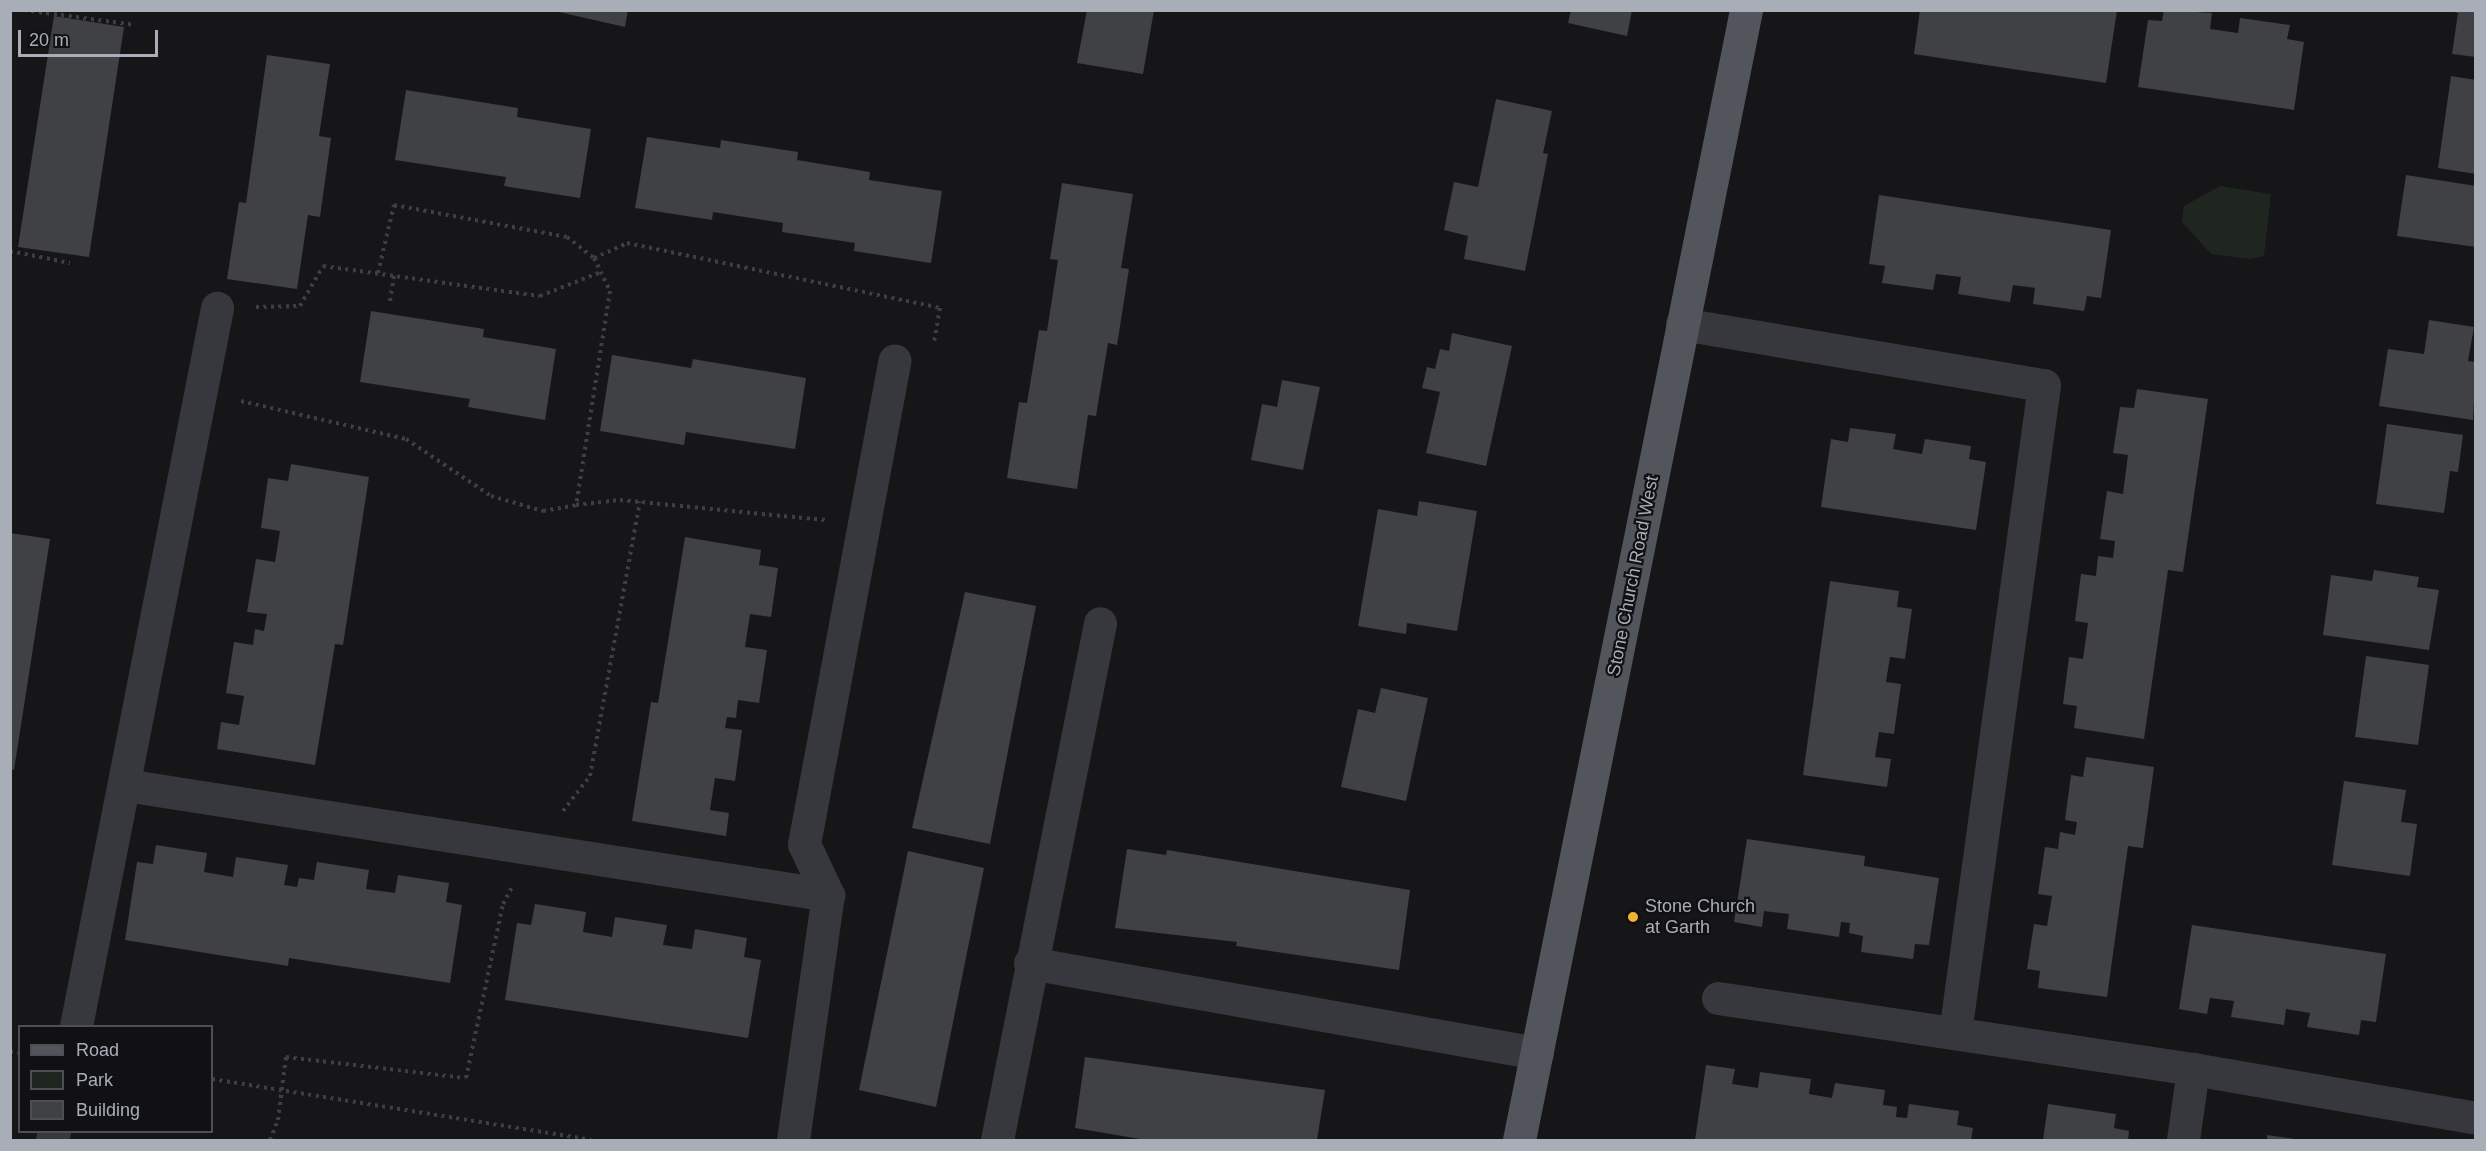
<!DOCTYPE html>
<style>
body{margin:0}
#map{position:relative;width:2486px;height:1151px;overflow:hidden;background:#161618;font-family:Arial,sans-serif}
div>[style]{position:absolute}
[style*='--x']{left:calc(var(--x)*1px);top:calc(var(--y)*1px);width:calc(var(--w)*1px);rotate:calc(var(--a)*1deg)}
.green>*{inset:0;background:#1e261f}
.building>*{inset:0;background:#404145}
.path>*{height:4px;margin-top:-2px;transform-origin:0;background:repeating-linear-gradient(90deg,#3d3f44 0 3px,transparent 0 7.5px)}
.minor>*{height:33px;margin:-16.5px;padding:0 16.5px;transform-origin:16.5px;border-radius:16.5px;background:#37383d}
.major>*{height:33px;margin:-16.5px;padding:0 16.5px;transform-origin:16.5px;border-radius:16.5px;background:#53555c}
.dots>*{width:16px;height:16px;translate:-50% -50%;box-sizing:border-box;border:3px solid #111113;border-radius:50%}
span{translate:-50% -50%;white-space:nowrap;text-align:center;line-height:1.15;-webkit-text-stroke:4.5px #111113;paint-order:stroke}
.street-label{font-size:18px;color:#a8adb8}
.poi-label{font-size:18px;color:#a8adb8}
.left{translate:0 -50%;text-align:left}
.frame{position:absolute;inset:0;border:12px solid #a8adb8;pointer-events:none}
.legend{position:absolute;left:18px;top:1025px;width:195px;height:108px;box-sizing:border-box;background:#111113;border:2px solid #4d4f55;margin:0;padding:8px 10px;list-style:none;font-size:18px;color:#a8adb8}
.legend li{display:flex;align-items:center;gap:12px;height:30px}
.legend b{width:30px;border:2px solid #4d4f55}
.scale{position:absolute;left:18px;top:30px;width:140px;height:27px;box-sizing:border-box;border:3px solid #a8adb8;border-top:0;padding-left:8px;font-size:18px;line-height:21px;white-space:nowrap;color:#a8adb8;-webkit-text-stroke:4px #111113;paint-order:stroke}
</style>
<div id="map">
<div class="green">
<i style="clip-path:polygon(2220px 186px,2271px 194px,2264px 256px,2250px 259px,2211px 254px,2182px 222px,2184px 206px)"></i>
</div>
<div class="building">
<i style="clip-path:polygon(550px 10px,628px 10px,625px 27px)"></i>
<i style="clip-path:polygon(1087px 10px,1154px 10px,1143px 74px,1077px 63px)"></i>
<i style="clip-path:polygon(1571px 10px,1632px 10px,1627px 36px,1568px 23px)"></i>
<i style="clip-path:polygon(1920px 10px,2117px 10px,2106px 83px,1914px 54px)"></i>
<i style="clip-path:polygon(2164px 10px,2212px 13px,2210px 29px,2238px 33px,2240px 18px,2290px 25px,2287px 39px,2304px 42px,2294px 110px,2138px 87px,2148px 20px,2162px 21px)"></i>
<i style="clip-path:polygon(2446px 10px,2476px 10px,2476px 57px,2452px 54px,2458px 13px)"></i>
<i style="clip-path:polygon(54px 16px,124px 27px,89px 257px,18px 247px)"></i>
<i style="clip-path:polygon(267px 55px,330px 64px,319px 136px,331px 138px,320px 217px,308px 215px,297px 289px,227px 279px,239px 202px,246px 203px)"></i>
<i style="clip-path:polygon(2451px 76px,2476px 80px,2476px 174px,2438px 168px)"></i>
<i style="clip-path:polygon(406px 90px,518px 108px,517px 117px,591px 129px,580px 198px,504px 186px,506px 177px,395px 160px)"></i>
<i style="clip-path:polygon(1496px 99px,1552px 111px,1543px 153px,1548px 154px,1525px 271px,1464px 259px,1468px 236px,1444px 230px,1454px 182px,1478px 187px)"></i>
<i style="clip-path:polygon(647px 137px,720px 148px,721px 140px,798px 152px,797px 160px,870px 172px,869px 180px,942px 191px,931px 263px,854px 251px,855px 243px,782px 232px,783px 223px,713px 212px,712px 220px,635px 208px)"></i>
<i style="clip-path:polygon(2406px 175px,2476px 186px,2476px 247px,2397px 236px)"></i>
<i style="clip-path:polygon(1062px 183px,1133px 194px,1121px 268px,1129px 269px,1117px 345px,1108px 343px,1096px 416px,1088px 415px,1077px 489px,1007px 478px,1019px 402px,1027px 403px,1039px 330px,1047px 331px,1058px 260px,1050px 259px)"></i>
<i style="clip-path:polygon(1879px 195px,2111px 230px,2101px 298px,2087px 296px,2084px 311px,2033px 304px,2035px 288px,2013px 285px,2010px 302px,1958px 294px,1961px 277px,1936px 274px,1933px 290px,1882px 283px,1885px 266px,1869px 264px)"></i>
<i style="clip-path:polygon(371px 311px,484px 329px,483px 337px,556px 349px,545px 420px,468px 407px,470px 399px,360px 382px)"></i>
<i style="clip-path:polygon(2429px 320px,2474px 327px,2468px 361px,2476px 362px,2473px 420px,2379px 406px,2388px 349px,2424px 354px)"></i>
<i style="clip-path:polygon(1452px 333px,1512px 346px,1486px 466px,1426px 453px,1440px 392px,1422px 388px,1427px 367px,1435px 369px,1440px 349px,1449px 351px)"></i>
<i style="clip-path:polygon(612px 355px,691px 368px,693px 359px,806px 378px,795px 449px,686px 432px,684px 445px,600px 431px)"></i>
<i style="clip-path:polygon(1282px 380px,1320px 387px,1303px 470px,1251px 460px,1262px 404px,1277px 407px)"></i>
<i style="clip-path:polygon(2137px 389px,2208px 399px,2183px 572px,2168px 570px,2144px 739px,2074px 728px,2077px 706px,2063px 704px,2069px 657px,2083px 659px,2088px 623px,2075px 621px,2081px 574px,2096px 576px,2098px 556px,2113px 558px,2115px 541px,2100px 539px,2107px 491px,2123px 494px,2128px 455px,2113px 453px,2120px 407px,2134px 408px)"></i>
<i style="clip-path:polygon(2387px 424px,2463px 435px,2458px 472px,2450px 471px,2444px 513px,2376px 504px)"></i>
<i style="clip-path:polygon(1850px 428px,1896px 434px,1893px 449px,1922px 454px,1925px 439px,1971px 446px,1969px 459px,1986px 462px,1976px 530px,1821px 507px,1831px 439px,1848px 442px)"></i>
<i style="clip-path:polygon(291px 464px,369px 477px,343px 645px,335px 644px,315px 765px,217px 749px,221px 722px,239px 725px,244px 696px,226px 693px,234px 642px,253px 645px,255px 629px,264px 631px,267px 614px,247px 612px,256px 559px,275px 562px,280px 531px,261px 528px,268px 478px,288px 481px)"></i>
<i style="clip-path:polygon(1419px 501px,1477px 511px,1457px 631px,1407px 623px,1406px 634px,1358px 626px,1378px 509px,1417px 516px)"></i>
<i style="clip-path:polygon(10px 533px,50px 539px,14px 770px,10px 769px)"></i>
<i style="clip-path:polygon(685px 537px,761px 550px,759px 565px,778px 568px,771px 617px,750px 614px,745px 647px,767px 650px,759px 703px,738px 700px,736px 718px,727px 717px,725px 728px,742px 730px,735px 781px,715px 778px,710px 810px,729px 813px,726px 836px,632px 821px,651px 702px,658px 703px)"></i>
<i style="clip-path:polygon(2374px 570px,2419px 577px,2417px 587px,2439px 590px,2429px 650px,2323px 635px,2331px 575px,2372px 581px)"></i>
<i style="clip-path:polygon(1830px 581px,1899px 591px,1897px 607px,1912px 609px,1905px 659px,1890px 657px,1886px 682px,1901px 684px,1894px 734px,1879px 732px,1875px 757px,1891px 759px,1887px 787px,1803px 775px)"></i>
<i style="clip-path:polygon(965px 592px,1036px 606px,990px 844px,912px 828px)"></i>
<i style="clip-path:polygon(2366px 656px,2429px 665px,2418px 745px,2355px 737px)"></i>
<i style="clip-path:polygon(1381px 688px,1428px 698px,1406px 801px,1341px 787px,1358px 709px,1375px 713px)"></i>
<i style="clip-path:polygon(2086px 757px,2154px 767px,2143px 848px,2128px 846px,2107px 997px,2038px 988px,2040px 971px,2027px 969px,2034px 924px,2047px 926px,2052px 896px,2038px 894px,2045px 847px,2058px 849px,2060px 832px,2075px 835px,2077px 822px,2065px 820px,2071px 775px,2083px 777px)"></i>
<i style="clip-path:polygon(2344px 781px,2406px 790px,2401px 822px,2417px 824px,2410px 876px,2332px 865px)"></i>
<i style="clip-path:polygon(1747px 839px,1865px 856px,1864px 866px,1939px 878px,1929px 945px,1915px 944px,1913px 959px,1861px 952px,1863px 936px,1849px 933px,1850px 923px,1841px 922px,1839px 937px,1787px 929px,1789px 914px,1764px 911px,1762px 927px,1734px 922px)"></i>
<i style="clip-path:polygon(156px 845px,207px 853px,204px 872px,233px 877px,236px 857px,288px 865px,284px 885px,297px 887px,299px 878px,314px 880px,317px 862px,369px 870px,366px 889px,395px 893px,398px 875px,449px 883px,446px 902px,462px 905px,450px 983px,289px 958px,288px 966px,125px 940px,137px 862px,153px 864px)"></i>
<i style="clip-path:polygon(1127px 849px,1166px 855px,1167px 850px,1410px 890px,1399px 970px,1236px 946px,1237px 942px,1115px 928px)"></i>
<i style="clip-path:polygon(908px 851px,984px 868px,936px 1107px,859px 1090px)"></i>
<i style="clip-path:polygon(535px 904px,586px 912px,583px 932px,612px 937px,615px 917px,667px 925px,663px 945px,692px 949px,695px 929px,747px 938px,744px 957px,761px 960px,748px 1038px,505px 1000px,517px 923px,531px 925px)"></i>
<i style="clip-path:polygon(2192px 925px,2386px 954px,2376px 1022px,2361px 1020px,2359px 1035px,2307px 1027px,2310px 1013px,2286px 1009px,2284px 1025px,2231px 1017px,2234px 1001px,2210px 998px,2207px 1014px,2179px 1009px)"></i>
<i style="clip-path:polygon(1085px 1057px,1325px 1090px,1317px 1140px,1146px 1140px,1075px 1128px)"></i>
<i style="clip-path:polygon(1706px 1065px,1735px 1069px,1732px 1084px,1758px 1088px,1760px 1072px,1811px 1079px,1809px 1094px,1832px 1098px,1835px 1083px,1885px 1090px,1883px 1105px,1897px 1107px,1896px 1117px,1907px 1118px,1909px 1104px,1959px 1111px,1957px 1125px,1973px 1128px,1971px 1140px,1695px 1140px)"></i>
<i style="clip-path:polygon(2048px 1104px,2116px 1114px,2114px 1128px,2129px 1131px,2128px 1140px,2043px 1140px)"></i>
<i style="clip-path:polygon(2267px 1135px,2295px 1139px,2295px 1140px,2267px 1140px)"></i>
</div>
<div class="path">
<i style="--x:24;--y:10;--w:112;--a:7.7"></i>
<i style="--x:10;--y:251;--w:61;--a:11.3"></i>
<i style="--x:594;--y:258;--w:37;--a:64"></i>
<i style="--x:610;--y:291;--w:217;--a:99"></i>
<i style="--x:576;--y:505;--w:44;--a:-6.5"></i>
<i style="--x:620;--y:500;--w:206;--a:5.6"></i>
<i style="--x:378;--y:273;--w:70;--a:-76.8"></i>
<i style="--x:394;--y:205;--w:176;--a:10.5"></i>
<i style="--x:567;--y:237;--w:34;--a:38"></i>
<i style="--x:594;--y:258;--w:36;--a:-24"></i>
<i style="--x:627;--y:243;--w:320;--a:11.7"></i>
<i style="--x:940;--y:308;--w:36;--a:100"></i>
<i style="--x:390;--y:301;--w:26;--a:-81"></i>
<i style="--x:256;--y:307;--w:44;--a:-1.3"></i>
<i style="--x:300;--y:306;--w:46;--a:-60.1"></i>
<i style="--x:323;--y:266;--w:219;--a:7.9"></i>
<i style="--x:540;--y:296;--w:66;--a:-21.5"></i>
<i style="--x:241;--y:401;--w:169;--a:13"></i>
<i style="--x:406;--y:439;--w:102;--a:33.8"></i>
<i style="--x:491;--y:496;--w:54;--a:16.1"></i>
<i style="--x:543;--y:511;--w:34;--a:-10"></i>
<i style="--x:563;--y:811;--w:44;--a:-52.4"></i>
<i style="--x:590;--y:776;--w:279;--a:-79.7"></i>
<i style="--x:10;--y:1051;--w:10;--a:11"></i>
<i style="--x:212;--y:1079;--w:384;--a:9.1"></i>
<i style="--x:270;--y:1140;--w:22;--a:-68"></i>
<i style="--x:278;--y:1120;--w:64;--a:-82.8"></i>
<i style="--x:286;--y:1057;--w:181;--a:6.7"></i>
<i style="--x:466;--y:1078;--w:178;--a:-78"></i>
<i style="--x:503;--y:904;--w:19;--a:-62"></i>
</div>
<div class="minor">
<i style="--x:1682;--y:324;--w:367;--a:9.6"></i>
<i style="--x:2044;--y:385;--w:654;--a:97.82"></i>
<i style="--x:125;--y:785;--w:712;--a:8.89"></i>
<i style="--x:1030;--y:963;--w:515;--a:10.07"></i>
<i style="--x:1718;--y:998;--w:480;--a:8.5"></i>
<i style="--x:2193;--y:1069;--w:287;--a:9.8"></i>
<i style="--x:76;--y:1026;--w:732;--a:-78.89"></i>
<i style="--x:52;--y:1140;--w:8;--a:-76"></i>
<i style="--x:793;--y:1140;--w:247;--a:-81.9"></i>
<i style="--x:828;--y:895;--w:56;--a:-115.2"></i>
<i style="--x:804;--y:844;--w:492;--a:-79.4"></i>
<i style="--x:997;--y:1140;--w:527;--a:-78.73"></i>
<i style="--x:2183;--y:1140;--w:72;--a:-82"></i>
</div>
<div class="major">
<i style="--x:1519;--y:1140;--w:1153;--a:-78.64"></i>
</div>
<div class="dots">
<i style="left:1633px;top:917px;background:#f2b134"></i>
</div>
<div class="street-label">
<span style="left:1633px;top:576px;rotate:-79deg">Stone Church Road West</span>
</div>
<div class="poi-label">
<span class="left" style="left:1645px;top:917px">Stone Church<br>at Garth</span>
</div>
<div class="frame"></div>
<ul class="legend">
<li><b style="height:8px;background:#53555c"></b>Road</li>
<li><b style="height:16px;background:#1e261f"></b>Park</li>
<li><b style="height:16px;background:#404145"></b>Building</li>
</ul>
<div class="scale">20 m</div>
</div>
